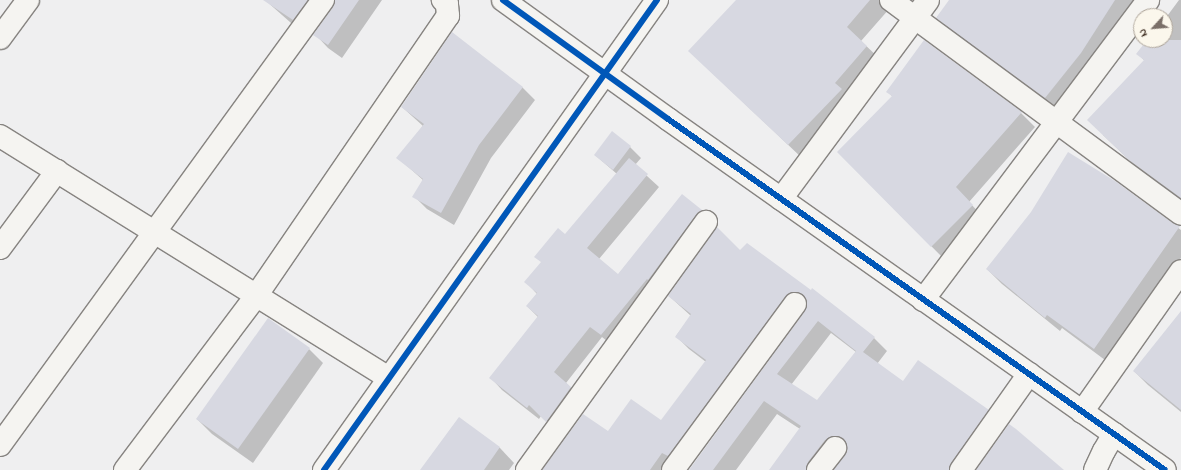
<!DOCTYPE html>
<style>
body{margin:0}
#map{position:relative;width:1181px;height:470px;overflow:hidden;background:#efeff0;font-family:"Indie Flower",sans-serif}
div>[style]{position:absolute}
[style*='--x']{left:calc(var(--x)*1px);top:calc(var(--y)*1px);width:calc(var(--w)*1px);rotate:calc(var(--a)*1deg)}
.shadow>*{inset:0;background:#0003}
.building>*{inset:0;background:#d7d8e1}
.roads{filter:drop-shadow(1px 0 #878481) drop-shadow(-1px 0 #878481) drop-shadow(0 1px #878481) drop-shadow(0 -1px #878481)}
.minor>*{height:22px;margin:-11px;padding:0 11px;transform-origin:11px;border-radius:11px;background:#f5f4f1}
.cycleway>*{height:6px;margin:-3px;padding:0 3px;transform-origin:3px;border-radius:3px;background:#0057b8}
span{translate:-50% -50%;white-space:nowrap;text-align:center;line-height:1.15;-webkit-text-stroke:3px #fbf7ec;paint-order:stroke}
.north{position:absolute;left:1133px;top:8px;width:40px;height:40px;box-sizing:border-box;background:#fbf7ec;border:1px solid #aea59a;border-radius:50%;rotate:244deg;font-size:11px;font-weight:700;line-height:16px;text-align:center;color:#3b2a1e}
.north::after{content:'';display:block;margin:auto;width:14px;height:18px;background:#7a6f68;clip-path:polygon(50% 0,100% 100%,50% 72%,0 100%)}
</style>
<div id="map">
<div class="shadow">
<i style="clip-path:polygon(265px 0,382px 0,342px 58px,328px 48px,315px 34px,334px 7px,337px 1px,331px 2px,299px 30px)"></i>
<i style="clip-path:polygon(737px 0,897px 0,861px 41px,881px 60px,803px 159px,704px 65px)"></i>
<i style="clip-path:polygon(951px 0,1140px 0,1060px 112px,952px 32px,937px 17px)"></i>
<i style="clip-path:polygon(1179px 0,1181px 0,1181px 201px,1145px 175px,1103px 135px,1145px 61px,1138px 54px,1149px 40px,1165px 40px,1165px 19px)"></i>
<i style="clip-path:polygon(925px 42px,1021px 113px,1035px 127px,969px 202px,986px 220px,945px 260px,838px 152px,893px 97px,888px 92px)"></i>
<i style="clip-path:polygon(522px 87px,535px 100px,491px 158px,454px 225px,427px 209px,414px 196px,423px 180px,398px 158px,423px 126px,402px 107px)"></i>
<i style="clip-path:polygon(630px 147px,641px 158px,635px 165px,659px 187px,599px 259px,618px 275px,682px 196px,713px 223px,613px 346px,602px 337px,566px 383px,582px 399px,559px 433px,541px 416px,539px 419px,502px 390px,491px 378px,538px 317px,527px 306px,537px 294px,526px 282px,617px 174px,595px 155px)"></i>
<i style="clip-path:polygon(1114px 181px,1181px 230px,1181px 258px,1109px 363px,1062px 328px,1060px 331px,1002px 284px,987px 269px)"></i>
<i style="clip-path:polygon(evenodd,740px 251px,811px 291px,812px 290px,874px 338px,887px 351px,877px 364px,903px 382px,988px 410px,1001px 423px,968px 470px,834px 470px,848px 449px,843px 449px,826px 470px,770px 470px,800px 429px,777px 414px,736px 470px,690px 470px,806px 312px,809px 304px,804px 305px,680px 470px,547px 470px,608px 433px,661px 422px,706px 362px,689px 349px,676px 336px,691px 316px,669px 296px,740px 251px,831px 333px,856px 352px,817px 402px,791px 385px,831px 333px)"></i>
<i style="clip-path:polygon(1181px 312px,1181px 412px,1148px 385px,1134px 371px)"></i>
<i style="clip-path:polygon(309px 349px,323px 363px,253px 463px,212px 434px,197px 419px)"></i>
<i style="clip-path:polygon(459px 418px,500px 448px,514px 463px,509px 470px,421px 470px)"></i>
</div>
<div class="building">
<i style="clip-path:polygon(263px 0,308px 0,293px 20px)"></i>
<i style="clip-path:polygon(335px 0,359px 0,328px 45px,313px 35px,333px 7px)"></i>
<i style="clip-path:polygon(736px 0,870px 0,847px 27px,867px 46px,835px 83px,842px 89px,788px 145px,688px 51px)"></i>
<i style="clip-path:polygon(949px 0,1115px 0,1081px 53px,1045px 98px,936px 18px)"></i>
<i style="clip-path:polygon(452px 32px,523px 87px,479px 145px,441px 213px,412px 197px,423px 179px,396px 158px,424px 124px,401px 107px)"></i>
<i style="clip-path:polygon(924px 40px,1022px 112px,956px 187px,973px 205px,931px 247px,837px 152px,892px 96px,886px 92px)"></i>
<i style="clip-path:polygon(1147px 40px,1181px 40px,1181px 198px,1129px 160px,1087px 120px,1144px 60px,1136px 54px)"></i>
<i style="clip-path:polygon(612px 131px,631px 146px,613px 170px,594px 155px)"></i>
<i style="clip-path:polygon(1068px 152px,1115px 181px,1174px 224px,1180px 226px,1094px 349px,1047px 315px,1045px 318px,986px 269px,1031px 212px)"></i>
<i style="clip-path:polygon(629px 158px,648px 174px,587px 248px,618px 274px,682px 194px,702px 210px,696px 215px,648px 280px,647px 279px,601px 335px,590px 327px,554px 372px,571px 387px,546px 422px,529px 405px,527px 408px,489px 378px,538px 316px,526px 306px,537px 293px,524px 282px,541px 262px,534px 257px,558px 228px,565px 234px)"></i>
<i style="clip-path:polygon(evenodd,717px 227px,740px 250px,747px 243px,811px 290px,812px 288px,875px 337px,863px 352px,903px 381px,918px 360px,989px 410px,951px 463px,949px 470px,834px 470px,847px 449px,846px 443px,843px 438px,836px 436px,830px 437px,825px 440px,808px 462px,806px 470px,769px 470px,801px 426px,764px 401px,713px 470px,689px 470px,805px 311px,807px 305px,806px 299px,802px 294px,796px 292px,790px 293px,785px 297px,668px 456px,662px 453px,650px 470px,542px 470px,583px 414px,608px 431px,631px 399px,661px 420px,706px 360px,675px 337px,691px 314px,668px 296px,717px 227px,818px 321px,856px 351px,817px 400px,777px 374px,818px 321px)"></i>
<i style="clip-path:polygon(1181px 311px,1181px 410px,1133px 371px)"></i>
<i style="clip-path:polygon(268px 318px,310px 348px,238px 449px,196px 419px)"></i>
<i style="clip-path:polygon(459px 417px,500px 447px,484px 470px,420px 470px)"></i>
<i style="clip-path:polygon(1009px 424px,1016px 429px,1064px 470px,976px 470px)"></i>
</div>
<div class="roads">
<div class="minor">
<i style="--x:503;--y:0;--w:203;--a:35.8"></i>
<i style="--x:668;--y:119;--w:608;--a:35.23"></i>
<i style="--x:891;--y:0;--w:360;--a:36.4"></i>
<i style="--x:0;--y:38;--w:47;--a:-53.6"></i>
<i style="--x:0;--y:136;--w:458;--a:31.9"></i>
<i style="--x:781;--y:199;--w:247;--a:-53.5"></i>
<i style="--x:0;--y:248;--w:96;--a:-53.5"></i>
<i style="--x:923;--y:300;--w:375;--a:-53.1"></i>
<i style="--x:1082;--y:412;--w:172;--a:-54.9"></i>
<i style="--x:0;--y:445;--w:550;--a:-54.03"></i>
<i style="--x:125;--y:470;--w:218;--a:-53"></i>
<i style="--x:256;--y:296;--w:340;--a:-55.6"></i>
<i style="--x:448;--y:16;--w:12;--a:-95"></i>
<i style="--x:447;--y:4;--w:6;--a:-135"></i>
<i style="--x:324;--y:470;--w:576;--a:-54.68"></i>
<i style="--x:527;--y:470;--w:306;--a:-54.2"></i>
<i style="--x:673;--y:470;--w:206;--a:-53.7"></i>
<i style="--x:818;--y:470;--w:28;--a:-52"></i>
<i style="--x:961;--y:470;--w:118;--a:-54.7"></i>
<i style="--x:1095;--y:470;--w:21;--a:-65"></i>
<i style="--x:1104;--y:451;--w:20;--a:-60"></i>
</div>
</div>
<div class="cycleway">
<i style="--x:503;--y:0;--w:203;--a:35.8"></i>
<i style="--x:668;--y:119;--w:608;--a:35.23"></i>
<i style="--x:324;--y:470;--w:576;--a:-54.68"></i>
</div>
<div class="north">N</div>
</div>
